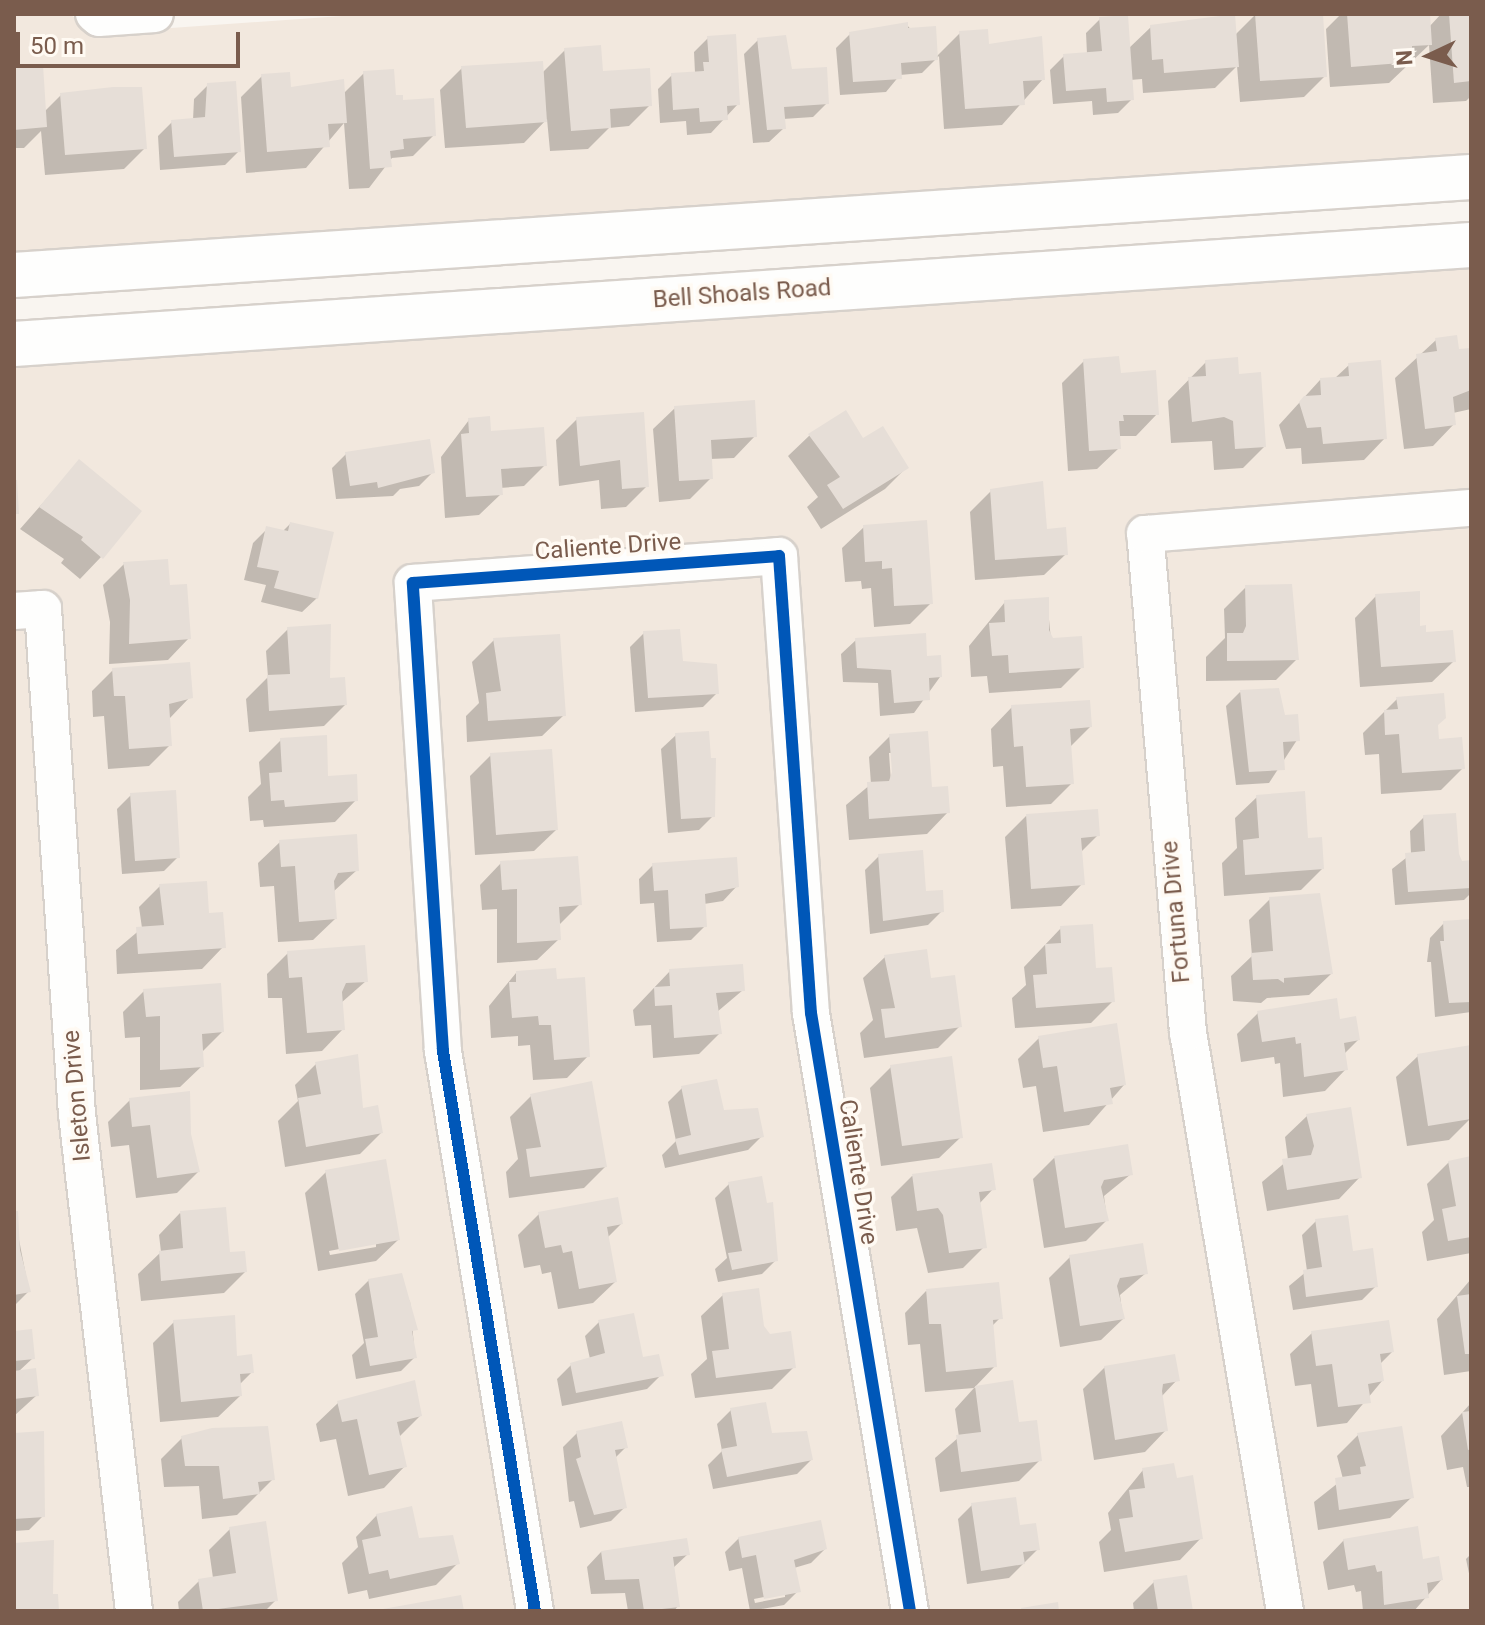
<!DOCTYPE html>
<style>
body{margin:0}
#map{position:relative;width:1485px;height:1625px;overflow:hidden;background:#f9f5f0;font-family:Roboto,sans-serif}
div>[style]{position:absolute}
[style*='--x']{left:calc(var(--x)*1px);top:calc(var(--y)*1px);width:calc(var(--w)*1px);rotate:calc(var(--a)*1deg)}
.residential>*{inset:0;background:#f2e8de}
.shadow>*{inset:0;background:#0003}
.building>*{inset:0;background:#e6ded7}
.roads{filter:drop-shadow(2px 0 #d7d1cb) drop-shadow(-2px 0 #d7d1cb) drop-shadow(0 2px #d7d1cb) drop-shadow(0 -2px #d7d1cb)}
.minor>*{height:36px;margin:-18px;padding:0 18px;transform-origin:18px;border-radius:18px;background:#fefefd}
.secondary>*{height:44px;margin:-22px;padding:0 22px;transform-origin:22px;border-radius:22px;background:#fefefd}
.cycleway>*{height:12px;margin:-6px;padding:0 6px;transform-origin:6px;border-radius:6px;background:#0057b8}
span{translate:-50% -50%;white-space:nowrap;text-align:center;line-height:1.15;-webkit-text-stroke:7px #fffaf3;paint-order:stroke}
.street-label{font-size:24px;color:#7a5c4d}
.frame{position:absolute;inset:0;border:16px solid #7a5c4d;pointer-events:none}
.north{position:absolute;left:1389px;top:16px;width:80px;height:80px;-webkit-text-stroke:6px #fffaf3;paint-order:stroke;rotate:266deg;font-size:22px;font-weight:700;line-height:32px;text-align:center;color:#7a5c4d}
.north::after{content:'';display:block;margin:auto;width:28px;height:36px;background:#7a5c4d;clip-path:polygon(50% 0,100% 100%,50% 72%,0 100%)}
.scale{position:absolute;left:16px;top:32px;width:224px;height:36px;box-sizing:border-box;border:4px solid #7a5c4d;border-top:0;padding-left:10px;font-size:24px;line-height:28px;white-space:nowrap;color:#7a5c4d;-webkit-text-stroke:6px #fffaf3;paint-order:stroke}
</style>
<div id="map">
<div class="residential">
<i style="clip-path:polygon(14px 14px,69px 14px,100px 33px,370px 14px,1471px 14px,1471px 190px,14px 260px)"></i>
<i style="clip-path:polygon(1471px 227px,1471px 493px,1127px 536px,1171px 1034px,1267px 1611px,927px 1611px,834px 1055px,796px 555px,412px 568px,426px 1053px,517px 1611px,151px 1611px,94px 1113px,61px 608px,14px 596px,14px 328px)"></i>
<i style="clip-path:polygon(1471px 523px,1471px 1611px,1303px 1611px,1205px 1030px,1163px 548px)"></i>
<i style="clip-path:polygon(763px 573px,799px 1060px,892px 1611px,553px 1611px,460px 1050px,431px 597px)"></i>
<i style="clip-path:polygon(27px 626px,60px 1116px,116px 1611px,14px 1611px,14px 627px)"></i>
</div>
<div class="shadow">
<i style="clip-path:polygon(1256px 14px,1321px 14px,1325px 76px,1304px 97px,1240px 102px,1237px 66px,1215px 88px,1143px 93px,1142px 79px,1130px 80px,1132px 99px,1118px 113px,1093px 115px,1092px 101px,1053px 104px,1050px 70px,1064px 56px,1087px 54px,1086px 33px,1100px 19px,1128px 49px,1151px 27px,1235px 35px)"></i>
<i style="clip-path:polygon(1341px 14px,1428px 14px,1429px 27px,1441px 14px,1471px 14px,1471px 96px,1466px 101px,1433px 103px,1429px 45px,1389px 83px,1330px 87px,1326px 29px)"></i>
<i style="clip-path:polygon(906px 24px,936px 57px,960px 33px,1043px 79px,1002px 125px,944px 129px,939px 56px,922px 73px,900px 75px,886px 92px,840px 95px,836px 48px,850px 34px)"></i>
<i style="clip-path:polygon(708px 38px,738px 104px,711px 133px,687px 135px,686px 121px,660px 123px,658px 89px,672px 75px,695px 73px,694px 52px)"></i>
<i style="clip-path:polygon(758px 40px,827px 103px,813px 117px,783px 119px,784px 128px,769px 142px,753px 143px,744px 54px)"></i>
<i style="clip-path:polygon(565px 50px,650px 105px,629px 126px,609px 128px,588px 149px,550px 151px,547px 119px,524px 143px,445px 148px,440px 90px,462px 68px,542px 73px)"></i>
<i style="clip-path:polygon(14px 70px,44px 112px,61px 95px,145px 148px,124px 169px,45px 175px,41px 131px,24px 148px,14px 148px)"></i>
<i style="clip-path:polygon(364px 73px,434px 135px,413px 156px,392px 158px,369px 188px,349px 189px,344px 123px,306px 168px,246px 173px,241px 97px,262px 76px,289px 89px,343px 94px)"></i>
<i style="clip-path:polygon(208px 85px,239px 151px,225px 165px,160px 170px,158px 136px,172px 122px,193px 120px,194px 99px)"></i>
<i style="clip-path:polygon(1436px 340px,1458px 351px,1471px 350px,1471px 409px,1453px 413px,1454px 424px,1433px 446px,1404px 449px,1395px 378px)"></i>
<i style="clip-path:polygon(1084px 361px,1119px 375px,1157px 414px,1136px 436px,1118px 436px,1119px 448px,1097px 469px,1068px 471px,1062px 383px)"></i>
<i style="clip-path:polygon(1206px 362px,1237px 376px,1264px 447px,1243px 468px,1214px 470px,1212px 441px,1171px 443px,1168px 401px)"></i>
<i style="clip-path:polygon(1349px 365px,1385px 438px,1364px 460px,1302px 464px,1301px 448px,1286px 449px,1279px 425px,1320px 380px,1334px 379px)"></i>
<i style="clip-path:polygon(675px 408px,755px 436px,734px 458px,710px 459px,711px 478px,690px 499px,659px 502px,653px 429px)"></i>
<i style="clip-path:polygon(577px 419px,647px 486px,626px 507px,601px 509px,599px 480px,559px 486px,556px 440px)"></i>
<i style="clip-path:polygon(469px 420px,545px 465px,524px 486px,500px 488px,501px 494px,479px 515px,445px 518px,441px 457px)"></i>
<i style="clip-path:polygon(810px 435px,862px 441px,906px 468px,885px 489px,821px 529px,807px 507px,818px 497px,788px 456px)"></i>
<i style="clip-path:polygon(346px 454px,433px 472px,419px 486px,400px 489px,393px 496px,336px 499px,332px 468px)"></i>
<i style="clip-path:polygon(79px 462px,101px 557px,80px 579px,61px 563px,64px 559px,20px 529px)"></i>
<i style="clip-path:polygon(991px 491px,1066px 554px,1044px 575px,975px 580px,970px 512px)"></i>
<i style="clip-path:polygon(290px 524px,317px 598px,302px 612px,261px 602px,266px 585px,244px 580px,253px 543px,267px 529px,282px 532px)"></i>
<i style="clip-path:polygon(864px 527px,931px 603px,910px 624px,874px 627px,871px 588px,862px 589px,861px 581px,845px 582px,842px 548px)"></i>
<i style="clip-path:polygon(124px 564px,168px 587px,189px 638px,168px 660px,109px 664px,110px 622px,103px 585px)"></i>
<i style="clip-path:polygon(1246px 587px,1297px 659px,1276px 680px,1206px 681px,1206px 657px,1225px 638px,1224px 609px)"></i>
<i style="clip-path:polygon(1376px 596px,1454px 661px,1432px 682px,1360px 687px,1355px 618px)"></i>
<i style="clip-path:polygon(1047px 599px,1051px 640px,1082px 667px,1061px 688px,989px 693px,987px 676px,971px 677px,969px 646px,1005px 602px)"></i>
<i style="clip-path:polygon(288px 629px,345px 705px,324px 726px,249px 732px,246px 699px,268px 677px,266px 651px)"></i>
<i style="clip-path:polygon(644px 633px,717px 693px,703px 707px,635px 712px,630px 647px)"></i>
<i style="clip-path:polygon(494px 640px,564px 715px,542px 736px,467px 742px,466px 716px,479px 703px,472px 662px)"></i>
<i style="clip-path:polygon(856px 640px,925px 658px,940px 677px,914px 713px,880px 716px,878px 683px,843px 682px,841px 654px)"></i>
<i style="clip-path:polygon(113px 670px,190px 697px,169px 719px,170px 745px,149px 766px,108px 769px,104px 716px,93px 717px,92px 691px)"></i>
<i style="clip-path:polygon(1240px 692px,1284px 717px,1297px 740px,1269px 783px,1236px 785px,1226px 706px)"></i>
<i style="clip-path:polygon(1397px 699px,1436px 725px,1437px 741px,1463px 768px,1441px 790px,1381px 794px,1379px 754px,1365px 755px,1363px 733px)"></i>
<i style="clip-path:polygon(1012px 707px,1090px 727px,1070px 747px,1072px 783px,1051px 804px,1006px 807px,1003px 766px,993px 767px,991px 729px)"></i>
<i style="clip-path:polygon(676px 735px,709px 761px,713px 816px,699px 830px,668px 833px,661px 749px)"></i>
<i style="clip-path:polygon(evenodd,890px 736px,948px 812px,927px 834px,849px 840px,846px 805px,871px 784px,869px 757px,890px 736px,889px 753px,893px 753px,895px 782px,891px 782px,889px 753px)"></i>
<i style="clip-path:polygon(281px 740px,356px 800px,335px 822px,264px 827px,263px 820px,250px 821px,248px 797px,261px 784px,259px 762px)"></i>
<i style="clip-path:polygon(491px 755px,556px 830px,534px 851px,475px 855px,470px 776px)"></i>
<i style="clip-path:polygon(131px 795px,178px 857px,164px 871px,122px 874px,117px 809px)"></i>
<i style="clip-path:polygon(1257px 797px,1306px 840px,1322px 869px,1301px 890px,1224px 896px,1222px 863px,1237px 848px,1235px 818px)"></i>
<i style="clip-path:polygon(1026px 816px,1098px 835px,1080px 853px,1082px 884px,1061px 906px,1011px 909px,1005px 837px)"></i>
<i style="clip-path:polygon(1424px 817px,1461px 863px,1471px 862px,1471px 893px,1464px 900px,1395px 905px,1392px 869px,1411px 854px,1410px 831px)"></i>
<i style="clip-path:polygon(280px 842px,357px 870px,333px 892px,335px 919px,313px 940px,278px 942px,274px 886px,260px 887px,258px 863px)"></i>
<i style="clip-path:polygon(879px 856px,942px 911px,928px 925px,870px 934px,865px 870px)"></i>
<i style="clip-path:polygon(501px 863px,580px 904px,558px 926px,559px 939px,537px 960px,497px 963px,497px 909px,482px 910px,480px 885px)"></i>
<i style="clip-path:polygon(653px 865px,737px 886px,723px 901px,704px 904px,705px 926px,691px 940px,657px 942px,654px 903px,640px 904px,639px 879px)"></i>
<i style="clip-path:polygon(160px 886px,207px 915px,223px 947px,202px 969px,117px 974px,116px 950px,142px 928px,139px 907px)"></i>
<i style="clip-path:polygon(1270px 899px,1331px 974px,1309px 995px,1267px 998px,1261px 1003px,1233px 1001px,1231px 976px,1252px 956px,1249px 920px)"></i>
<i style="clip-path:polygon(1471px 921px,1471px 1012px,1435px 1017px,1431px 962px,1427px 962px,1430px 938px,1444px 923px)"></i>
<i style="clip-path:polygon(1061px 928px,1113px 1001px,1091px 1023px,1015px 1028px,1012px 998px,1026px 985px,1024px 967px)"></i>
<i style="clip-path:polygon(288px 953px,366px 981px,341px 1003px,343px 1029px,322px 1051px,286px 1054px,282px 998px,268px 998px,267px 974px)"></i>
<i style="clip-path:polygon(885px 957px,930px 981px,960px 1026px,938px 1048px,864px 1058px,860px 1033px,873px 1020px,863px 978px)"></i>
<i style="clip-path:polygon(670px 971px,743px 990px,717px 1012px,720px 1033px,699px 1054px,653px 1058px,651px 1025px,635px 1026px,633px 1010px)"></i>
<i style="clip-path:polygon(516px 973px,555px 981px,588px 1056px,567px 1078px,533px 1080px,530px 1045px,518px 1046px,518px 1036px,491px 1038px,489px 1006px)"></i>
<i style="clip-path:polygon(144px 991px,222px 1032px,201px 1053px,202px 1066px,180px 1087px,140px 1090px,140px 1037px,125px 1038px,123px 1012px)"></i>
<i style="clip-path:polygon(1258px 1013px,1339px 1021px,1358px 1040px,1344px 1054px,1346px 1069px,1325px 1091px,1283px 1097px,1280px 1063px,1275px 1064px,1274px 1057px,1241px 1062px,1237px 1034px)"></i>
<i style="clip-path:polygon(1039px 1038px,1124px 1085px,1089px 1125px,1043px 1132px,1036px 1086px,1023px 1088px,1018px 1059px)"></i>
<i style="clip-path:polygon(1471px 1047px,1471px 1118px,1449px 1140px,1407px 1146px,1396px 1077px,1418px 1056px)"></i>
<i style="clip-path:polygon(316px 1064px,381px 1133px,360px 1154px,285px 1167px,278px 1121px,298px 1101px,295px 1085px)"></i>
<i style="clip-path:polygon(891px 1067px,961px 1137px,939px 1158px,881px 1166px,870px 1088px)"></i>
<i style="clip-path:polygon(682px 1088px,722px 1113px,762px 1136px,748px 1150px,665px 1168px,662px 1155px,676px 1141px,668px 1102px)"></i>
<i style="clip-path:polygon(531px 1096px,605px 1167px,584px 1188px,509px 1198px,506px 1172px,518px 1159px,510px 1117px)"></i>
<i style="clip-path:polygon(130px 1100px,189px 1134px,198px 1172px,177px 1193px,136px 1198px,129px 1145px,111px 1147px,108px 1122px)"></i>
<i style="clip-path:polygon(1307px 1116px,1360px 1177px,1339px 1199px,1267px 1211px,1262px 1182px,1288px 1160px,1285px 1137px)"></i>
<i style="clip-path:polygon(1054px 1158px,1131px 1174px,1104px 1196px,1107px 1220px,1086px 1241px,1044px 1248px,1033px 1179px)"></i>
<i style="clip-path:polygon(1471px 1158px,1471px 1253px,1427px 1261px,1422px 1232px,1434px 1220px,1427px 1184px,1449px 1162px)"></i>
<i style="clip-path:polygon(evenodd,326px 1172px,398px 1240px,376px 1261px,318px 1271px,305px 1193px,326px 1172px,376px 1242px,376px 1247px,330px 1255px,329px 1251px,376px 1242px)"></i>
<i style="clip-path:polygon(912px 1176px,993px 1189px,979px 1204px,984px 1247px,963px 1268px,928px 1273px,917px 1228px,896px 1231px,891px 1197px)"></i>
<i style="clip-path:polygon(729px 1184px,776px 1260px,762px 1274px,718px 1282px,715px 1269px,727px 1258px,715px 1198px)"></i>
<i style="clip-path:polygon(180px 1213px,245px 1272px,224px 1293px,141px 1301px,138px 1274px,161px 1252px,159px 1235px)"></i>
<i style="clip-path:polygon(14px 1214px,29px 1291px,14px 1306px)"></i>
<i style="clip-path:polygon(539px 1214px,621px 1224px,607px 1238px,615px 1282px,593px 1303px,558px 1309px,551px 1272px,542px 1274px,540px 1265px,524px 1268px,518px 1235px)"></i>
<i style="clip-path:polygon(1316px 1221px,1351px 1253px,1376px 1286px,1362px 1300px,1293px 1310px,1289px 1286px,1307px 1271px,1302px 1235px)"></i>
<i style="clip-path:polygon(1070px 1257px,1146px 1273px,1120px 1295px,1123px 1319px,1101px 1340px,1060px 1347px,1049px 1278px)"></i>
<i style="clip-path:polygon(1471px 1279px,1471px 1371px,1444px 1375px,1437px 1319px)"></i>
<i style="clip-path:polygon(369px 1280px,410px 1301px,415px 1357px,401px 1371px,356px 1379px,352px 1355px,364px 1343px,355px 1294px)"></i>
<i style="clip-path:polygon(926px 1291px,1000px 1318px,991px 1327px,995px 1366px,974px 1388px,925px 1392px,920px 1344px,908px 1345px,905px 1313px)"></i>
<i style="clip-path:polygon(723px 1295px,762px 1327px,794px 1367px,772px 1389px,695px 1398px,691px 1374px,707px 1359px,701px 1316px)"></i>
<i style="clip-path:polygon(174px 1322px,252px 1372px,239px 1385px,240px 1396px,218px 1417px,160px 1422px,153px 1343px)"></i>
<i style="clip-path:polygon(599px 1322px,661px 1375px,647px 1389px,562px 1406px,557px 1379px,571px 1365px,590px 1359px,585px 1336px)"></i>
<i style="clip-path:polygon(14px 1333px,33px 1358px,18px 1372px,37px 1395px,14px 1416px)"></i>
<i style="clip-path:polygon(1312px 1333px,1392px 1352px,1380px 1364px,1382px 1381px,1347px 1423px,1317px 1427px,1311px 1384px,1295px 1386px,1290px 1354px)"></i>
<i style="clip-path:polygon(1105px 1367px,1177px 1380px,1161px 1397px,1166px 1430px,1145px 1452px,1094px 1460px,1083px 1389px)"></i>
<i style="clip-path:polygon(1012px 1382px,1017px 1425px,1040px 1460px,1019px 1481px,940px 1492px,935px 1458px,959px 1437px,955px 1409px,974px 1388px)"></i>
<i style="clip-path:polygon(338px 1403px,420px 1416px,399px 1437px,405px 1466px,384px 1488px,348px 1496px,336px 1439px,320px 1442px,316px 1424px)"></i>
<i style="clip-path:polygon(1471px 1403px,1471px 1487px,1467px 1487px,1463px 1467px,1447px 1470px,1441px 1436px)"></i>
<i style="clip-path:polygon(731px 1410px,771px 1436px,811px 1460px,797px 1474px,713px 1489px,708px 1465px,722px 1451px,717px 1424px)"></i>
<i style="clip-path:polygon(577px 1433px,626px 1447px,615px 1458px,625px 1507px,611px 1521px,580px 1528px,574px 1501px,569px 1502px,563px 1447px)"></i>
<i style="clip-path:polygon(14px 1435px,43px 1516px,29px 1530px,14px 1531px)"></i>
<i style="clip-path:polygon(1358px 1435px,1412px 1497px,1390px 1518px,1318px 1530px,1314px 1502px,1343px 1479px,1337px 1456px)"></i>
<i style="clip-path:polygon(182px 1438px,273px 1479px,237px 1515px,202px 1519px,199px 1486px,164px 1487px,161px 1459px)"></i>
<i style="clip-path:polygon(1143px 1470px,1175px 1481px,1201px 1538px,1180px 1560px,1104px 1572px,1099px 1542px,1111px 1530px,1108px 1513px)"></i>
<i style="clip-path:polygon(972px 1505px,1018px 1528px,1038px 1549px,1009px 1578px,967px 1584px,958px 1519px)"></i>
<i style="clip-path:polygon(377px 1515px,458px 1563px,436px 1585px,369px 1599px,367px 1590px,348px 1594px,342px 1563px,358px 1547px,356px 1537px)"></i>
<i style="clip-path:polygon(230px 1529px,276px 1600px,265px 1611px,179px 1611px,178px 1602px,199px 1581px,213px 1578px,209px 1550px)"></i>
<i style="clip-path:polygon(evenodd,739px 1538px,825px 1549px,811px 1563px,794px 1568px,798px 1591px,784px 1605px,750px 1611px,742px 1568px,729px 1571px,725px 1552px,739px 1538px,785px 1593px,785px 1597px,755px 1603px,754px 1599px,785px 1593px)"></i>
<i style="clip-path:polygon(1344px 1540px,1421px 1561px,1441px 1580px,1414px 1611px,1363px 1611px,1361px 1591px,1356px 1592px,1354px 1585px,1328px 1590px,1323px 1562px)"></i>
<i style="clip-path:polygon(601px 1552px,688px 1554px,673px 1568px,678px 1606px,674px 1611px,628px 1611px,625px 1593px,591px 1594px,587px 1567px)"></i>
<i style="clip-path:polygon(1471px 1554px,1471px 1583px,1466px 1559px)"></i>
<i style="clip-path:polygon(1154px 1582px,1190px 1611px,1134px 1611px,1133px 1603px)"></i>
</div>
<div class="building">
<i style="clip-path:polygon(1235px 14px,1239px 67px,1164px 73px,1163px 59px,1152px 60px,1150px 25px)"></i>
<i style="clip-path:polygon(1255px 14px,1323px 14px,1327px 77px,1260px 81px)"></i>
<i style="clip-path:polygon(1347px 14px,1430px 14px,1432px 45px,1412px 46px,1413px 62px,1351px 67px)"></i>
<i style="clip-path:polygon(1449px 14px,1471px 14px,1471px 81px,1454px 83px)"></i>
<i style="clip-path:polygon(1128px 15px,1134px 100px,1107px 102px,1106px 88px,1066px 91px,1063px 54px,1102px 51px,1099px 17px)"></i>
<i style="clip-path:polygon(908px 22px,908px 28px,936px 26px,938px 60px,901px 63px,902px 79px,853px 82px,849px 32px)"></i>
<i style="clip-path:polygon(988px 29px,989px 44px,1042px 36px,1045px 80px,1023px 81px,1025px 105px,965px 109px,959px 31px)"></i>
<i style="clip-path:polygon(736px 34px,740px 105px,727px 106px,728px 120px,700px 122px,699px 108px,673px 110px,671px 73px,704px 71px,703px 62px,709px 62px,707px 36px)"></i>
<i style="clip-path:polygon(786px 35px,792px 69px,827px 67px,829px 104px,784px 107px,786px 129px,767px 130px,757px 38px)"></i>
<i style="clip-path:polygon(601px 45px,603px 71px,650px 68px,652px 106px,610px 109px,611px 128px,571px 131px,564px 48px)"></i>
<i style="clip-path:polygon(543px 61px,547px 122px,466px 128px,461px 66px)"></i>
<i style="clip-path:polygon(43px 65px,47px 127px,14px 130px,14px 67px)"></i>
<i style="clip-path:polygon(394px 69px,396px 95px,403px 95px,403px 100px,434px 98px,436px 136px,403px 139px,404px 149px,390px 151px,392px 167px,370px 169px,363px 71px)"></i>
<i style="clip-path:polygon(290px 72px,291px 87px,344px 79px,347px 123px,328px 124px,330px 147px,267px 152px,261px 74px)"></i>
<i style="clip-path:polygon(236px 81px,241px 152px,174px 157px,171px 120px,205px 117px,207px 83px)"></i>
<i style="clip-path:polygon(113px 87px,142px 87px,147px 149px,65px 155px,60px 93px)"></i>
<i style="clip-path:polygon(1457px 335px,1459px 349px,1471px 348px,1471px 390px,1453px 397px,1456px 425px,1425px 429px,1416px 354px,1437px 351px,1435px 338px)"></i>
<i style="clip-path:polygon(1119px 356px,1121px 373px,1156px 370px,1159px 415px,1123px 415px,1124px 421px,1119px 421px,1121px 449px,1089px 451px,1083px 359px)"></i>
<i style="clip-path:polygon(1238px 357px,1239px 374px,1261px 372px,1266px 447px,1235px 449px,1233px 421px,1224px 417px,1192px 422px,1188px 377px,1206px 376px,1205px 360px)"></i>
<i style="clip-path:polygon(1381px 360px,1387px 439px,1323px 444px,1321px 427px,1307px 428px,1299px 402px,1304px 396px,1321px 395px,1320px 378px,1349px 376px,1348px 363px)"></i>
<i style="clip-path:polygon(755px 400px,757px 437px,711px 440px,713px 479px,679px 481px,674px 406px)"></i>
<i style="clip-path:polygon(846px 410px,863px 438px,883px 426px,909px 468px,843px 509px,827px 485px,840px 477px,808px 434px)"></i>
<i style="clip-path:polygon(644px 412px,649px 487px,622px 489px,620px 460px,580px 466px,576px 417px)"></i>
<i style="clip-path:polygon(490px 416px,491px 431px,544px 427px,547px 466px,501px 469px,503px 495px,466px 497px,461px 434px,469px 433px,468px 418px)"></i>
<i style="clip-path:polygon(430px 439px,435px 473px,378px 488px,377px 482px,350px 486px,345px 452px)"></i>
<i style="clip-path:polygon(79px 459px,142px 511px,103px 559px,81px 540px,83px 537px,39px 507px)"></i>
<i style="clip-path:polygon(14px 480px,17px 480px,19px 514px,14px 514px)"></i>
<i style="clip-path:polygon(1043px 481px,1047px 529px,1066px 527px,1068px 555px,995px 560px,990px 489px)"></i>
<i style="clip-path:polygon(927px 520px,933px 604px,894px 606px,892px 568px,882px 569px,882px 561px,865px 562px,863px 525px)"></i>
<i style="clip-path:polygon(290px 522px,334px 532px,318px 599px,274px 588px,279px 571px,257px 567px,266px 526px,288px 531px)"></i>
<i style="clip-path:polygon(168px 559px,170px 585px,187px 584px,191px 639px,129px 644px,130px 600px,123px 562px)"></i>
<i style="clip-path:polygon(1292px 584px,1299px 660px,1227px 661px,1227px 633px,1243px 633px,1246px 626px,1245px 585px)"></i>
<i style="clip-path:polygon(1420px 591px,1420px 626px,1426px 625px,1426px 632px,1453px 630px,1456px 662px,1381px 667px,1375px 594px)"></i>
<i style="clip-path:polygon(1049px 597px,1049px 630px,1053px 638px,1082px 636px,1084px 668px,1009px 673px,1008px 655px,992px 656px,989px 623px,1005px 622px,1004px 600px)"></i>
<i style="clip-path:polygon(331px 624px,330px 678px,345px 677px,347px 705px,269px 711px,267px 675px,290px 674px,287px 627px)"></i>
<i style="clip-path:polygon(680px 629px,683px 661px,717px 664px,719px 694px,648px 698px,643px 631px)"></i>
<i style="clip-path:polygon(926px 633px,927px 656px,941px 655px,942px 677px,929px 678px,930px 700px,894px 703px,891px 670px,857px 668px,855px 638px)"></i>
<i style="clip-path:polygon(560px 634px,566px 716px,488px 721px,486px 693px,501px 691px,493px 638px)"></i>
<i style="clip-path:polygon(190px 662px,193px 698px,169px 704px,172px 746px,129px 749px,125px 696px,114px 696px,112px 668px)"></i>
<i style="clip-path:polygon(1279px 688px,1285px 715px,1298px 714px,1300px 741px,1283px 742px,1285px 770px,1249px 772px,1240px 690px)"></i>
<i style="clip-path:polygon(1444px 693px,1446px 718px,1438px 725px,1439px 739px,1462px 737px,1465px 769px,1402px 773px,1399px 734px,1385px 735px,1384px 710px,1398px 709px,1396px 697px)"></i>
<i style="clip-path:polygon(1090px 700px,1092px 727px,1070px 729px,1074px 784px,1026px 787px,1023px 746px,1014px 747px,1011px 705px)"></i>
<i style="clip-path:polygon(709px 731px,711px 758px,716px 758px,715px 817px,681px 819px,675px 733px)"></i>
<i style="clip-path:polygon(928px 731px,932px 787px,948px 786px,950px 813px,869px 819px,867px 782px,889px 781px,892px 772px,889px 734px)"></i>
<i style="clip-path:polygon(327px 735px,328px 776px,357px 774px,358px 801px,285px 807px,284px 800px,271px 801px,269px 773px,282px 772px,280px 738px)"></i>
<i style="clip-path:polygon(552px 749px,558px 830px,496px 835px,490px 753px)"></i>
<i style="clip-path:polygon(176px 790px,180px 858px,135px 861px,130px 793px)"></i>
<i style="clip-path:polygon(1305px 791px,1308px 838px,1322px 837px,1324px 869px,1245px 875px,1243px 840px,1259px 838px,1256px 795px)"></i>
<i style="clip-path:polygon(1098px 809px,1100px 836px,1081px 838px,1085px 885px,1031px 889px,1026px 814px)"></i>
<i style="clip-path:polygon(1456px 813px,1459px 854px,1462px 861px,1471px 860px,1471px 888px,1408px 892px,1405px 853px,1425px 851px,1423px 815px)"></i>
<i style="clip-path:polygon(357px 834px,359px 871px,338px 873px,334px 881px,337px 919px,299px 922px,295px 866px,281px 867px,279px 840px)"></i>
<i style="clip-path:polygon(923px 850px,926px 891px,943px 890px,944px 912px,883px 921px,878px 854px)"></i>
<i style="clip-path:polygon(578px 856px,582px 905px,559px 907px,561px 940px,517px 943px,517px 889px,502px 890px,500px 861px)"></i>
<i style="clip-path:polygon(737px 857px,739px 887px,705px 894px,707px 927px,670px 929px,668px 890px,654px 891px,652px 863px)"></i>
<i style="clip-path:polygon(207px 881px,209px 913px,223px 912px,226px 948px,138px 954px,136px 927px,164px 925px,159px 884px)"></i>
<i style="clip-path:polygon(1320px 893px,1333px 974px,1284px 978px,1284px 983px,1278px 979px,1253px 980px,1251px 953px,1273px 951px,1269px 897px)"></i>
<i style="clip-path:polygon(1471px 919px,1471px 1002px,1449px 1003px,1440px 941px,1444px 941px,1443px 921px)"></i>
<i style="clip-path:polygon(1093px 924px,1096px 968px,1112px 967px,1115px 1002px,1036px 1008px,1033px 975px,1047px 974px,1045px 944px,1061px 943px,1060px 926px)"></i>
<i style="clip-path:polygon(365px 945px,368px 982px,346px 983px,342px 992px,345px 1030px,307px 1033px,302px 977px,289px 978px,287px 951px)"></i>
<i style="clip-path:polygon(927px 949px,931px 978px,955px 975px,962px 1027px,885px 1038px,881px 1009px,895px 1008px,884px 955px)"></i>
<i style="clip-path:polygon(743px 964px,745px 991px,716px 993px,722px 1034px,674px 1038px,672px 1005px,655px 1006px,654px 987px,670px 986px,669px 969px)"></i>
<i style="clip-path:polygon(556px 968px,557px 979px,585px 977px,590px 1057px,554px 1060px,551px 1025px,539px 1025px,538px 1016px,512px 1018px,509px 982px,516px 982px,516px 971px)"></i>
<i style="clip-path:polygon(221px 983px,224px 1032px,202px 1034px,204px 1067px,160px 1070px,160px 1016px,146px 1017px,143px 989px)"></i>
<i style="clip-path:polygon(1337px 998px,1340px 1019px,1356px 1016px,1360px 1040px,1344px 1043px,1348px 1070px,1304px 1077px,1301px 1043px,1296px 1044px,1295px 1037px,1262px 1042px,1257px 1011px)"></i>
<i style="clip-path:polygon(1117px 1023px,1126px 1085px,1110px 1088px,1113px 1104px,1064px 1112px,1057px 1066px,1043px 1068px,1038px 1036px)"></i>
<i style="clip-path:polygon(1471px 1045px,1471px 1119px,1428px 1126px,1417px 1054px)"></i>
<i style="clip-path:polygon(358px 1054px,363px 1108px,378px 1105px,383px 1133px,306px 1147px,298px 1098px,321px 1094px,315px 1062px)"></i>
<i style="clip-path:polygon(952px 1056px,963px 1138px,902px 1146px,890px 1065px)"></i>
<i style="clip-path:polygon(717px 1079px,724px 1110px,758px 1108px,764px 1137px,679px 1155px,675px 1139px,691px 1135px,681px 1086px)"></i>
<i style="clip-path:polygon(592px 1081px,607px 1167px,530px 1177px,526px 1149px,541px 1147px,530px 1094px)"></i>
<i style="clip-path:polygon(190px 1091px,191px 1134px,200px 1172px,157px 1178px,150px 1125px,132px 1127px,129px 1098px)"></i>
<i style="clip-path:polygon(1351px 1107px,1362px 1178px,1287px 1190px,1282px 1159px,1311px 1155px,1314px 1146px,1306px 1114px)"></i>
<i style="clip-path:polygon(1128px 1144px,1133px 1175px,1104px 1180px,1101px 1187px,1109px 1221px,1065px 1228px,1054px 1156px)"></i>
<i style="clip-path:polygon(1471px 1156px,1471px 1237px,1448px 1241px,1442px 1209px,1456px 1206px,1448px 1161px)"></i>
<i style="clip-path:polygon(386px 1159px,400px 1240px,339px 1251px,325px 1170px)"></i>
<i style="clip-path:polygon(992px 1163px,996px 1190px,979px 1192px,987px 1248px,949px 1253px,943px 1215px,938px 1208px,917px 1211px,912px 1174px)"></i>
<i style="clip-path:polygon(762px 1176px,767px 1203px,773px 1202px,778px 1261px,732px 1270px,728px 1253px,742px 1251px,728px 1182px)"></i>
<i style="clip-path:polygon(618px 1197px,623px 1224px,607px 1227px,617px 1282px,579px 1289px,572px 1251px,563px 1253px,561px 1245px,545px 1248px,538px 1212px)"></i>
<i style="clip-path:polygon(226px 1207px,230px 1252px,245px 1251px,247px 1272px,161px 1281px,159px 1251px,183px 1248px,180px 1211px)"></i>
<i style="clip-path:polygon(14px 1211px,18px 1211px,20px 1250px,31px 1292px,14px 1295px)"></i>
<i style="clip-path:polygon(1348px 1215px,1353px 1251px,1373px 1248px,1378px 1287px,1306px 1297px,1303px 1270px,1322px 1267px,1315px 1219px)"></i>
<i style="clip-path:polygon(1143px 1243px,1148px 1274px,1120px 1278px,1117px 1286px,1125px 1319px,1080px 1326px,1069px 1255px)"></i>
<i style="clip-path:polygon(402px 1273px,418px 1330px,412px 1331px,417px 1358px,370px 1366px,365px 1339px,378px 1337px,368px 1279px)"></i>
<i style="clip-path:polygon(999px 1282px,1003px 1319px,993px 1320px,997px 1367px,946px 1372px,941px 1324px,929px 1324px,926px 1289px)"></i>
<i style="clip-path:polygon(759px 1288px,764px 1326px,770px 1334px,791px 1331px,796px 1368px,716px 1378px,712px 1351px,729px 1349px,722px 1293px)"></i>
<i style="clip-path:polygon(1471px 1294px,1471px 1354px,1465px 1354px,1457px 1296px)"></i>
<i style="clip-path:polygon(634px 1313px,643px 1357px,659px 1354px,664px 1376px,576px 1393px,570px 1363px,605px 1353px,598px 1320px)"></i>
<i style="clip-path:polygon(235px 1315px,237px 1356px,252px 1354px,254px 1373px,240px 1374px,242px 1396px,181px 1402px,173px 1320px)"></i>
<i style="clip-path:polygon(1389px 1320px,1394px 1352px,1380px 1354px,1384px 1381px,1368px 1384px,1371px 1403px,1338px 1407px,1332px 1364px,1316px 1366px,1311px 1331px)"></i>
<i style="clip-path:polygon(32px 1329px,35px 1359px,14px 1361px,14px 1331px)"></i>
<i style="clip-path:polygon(1175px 1354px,1180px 1381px,1163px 1384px,1162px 1391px,1168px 1431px,1115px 1440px,1104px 1366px)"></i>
<i style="clip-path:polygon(36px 1368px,39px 1396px,14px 1399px,14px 1371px)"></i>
<i style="clip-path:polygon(415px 1380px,422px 1416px,397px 1422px,407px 1467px,369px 1475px,357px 1419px,342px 1422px,337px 1401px)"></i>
<i style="clip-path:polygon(1013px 1380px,1019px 1422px,1037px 1420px,1042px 1461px,961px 1472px,956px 1435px,981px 1432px,975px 1386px)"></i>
<i style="clip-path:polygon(766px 1402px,772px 1433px,807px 1431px,813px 1460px,727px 1477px,721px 1449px,737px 1446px,730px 1408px)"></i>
<i style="clip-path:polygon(1471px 1411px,1471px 1449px,1468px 1450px,1462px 1412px)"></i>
<i style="clip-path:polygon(622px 1421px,628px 1448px,615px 1450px,627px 1508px,594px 1515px,576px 1459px,581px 1457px,576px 1431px)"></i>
<i style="clip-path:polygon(268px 1426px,275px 1480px,258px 1482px,260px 1494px,223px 1499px,219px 1466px,185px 1466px,181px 1436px,212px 1428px)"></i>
<i style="clip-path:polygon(1402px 1426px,1414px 1498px,1339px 1510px,1335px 1478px,1361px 1474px,1360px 1467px,1366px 1466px,1357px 1433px)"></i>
<i style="clip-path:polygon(44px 1431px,45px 1517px,14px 1519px,14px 1433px)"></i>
<i style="clip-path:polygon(1174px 1463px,1177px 1478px,1193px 1475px,1203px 1539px,1125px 1552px,1119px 1519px,1133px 1517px,1129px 1490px,1145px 1488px,1142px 1468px)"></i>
<i style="clip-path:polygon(1016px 1497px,1020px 1525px,1036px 1523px,1040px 1550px,1023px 1552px,1025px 1564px,981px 1571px,971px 1503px)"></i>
<i style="clip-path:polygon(412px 1506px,419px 1538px,453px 1535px,460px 1564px,390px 1579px,388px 1570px,369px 1574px,362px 1540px,381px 1536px,376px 1514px)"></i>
<i style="clip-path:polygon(821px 1520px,827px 1549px,794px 1560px,801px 1592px,764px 1599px,756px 1555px,742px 1558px,738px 1537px)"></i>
<i style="clip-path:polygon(266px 1521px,278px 1601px,203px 1611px,198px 1579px,236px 1573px,229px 1527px)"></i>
<i style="clip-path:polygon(1418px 1526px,1423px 1559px,1439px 1556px,1443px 1580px,1427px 1583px,1429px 1598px,1384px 1605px,1382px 1571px,1377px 1572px,1375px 1565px,1348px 1570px,1343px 1539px)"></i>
<i style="clip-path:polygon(687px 1538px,690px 1555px,673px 1557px,680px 1607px,644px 1611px,639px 1579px,605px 1580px,601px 1551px)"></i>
<i style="clip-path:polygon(54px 1540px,53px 1594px,58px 1594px,59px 1611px,14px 1611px,14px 1543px)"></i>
<i style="clip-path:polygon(1187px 1575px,1193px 1611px,1158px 1611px,1153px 1580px)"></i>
<i style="clip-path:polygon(461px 1595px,464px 1611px,383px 1611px,383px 1609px)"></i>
<i style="clip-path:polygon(1058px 1602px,1059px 1611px,1022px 1611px,1021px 1608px)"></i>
</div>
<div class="roads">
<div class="minor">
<i style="--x:94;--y:14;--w:6;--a:39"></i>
<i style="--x:99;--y:18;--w:56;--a:-4.1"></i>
<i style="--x:14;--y:611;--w:29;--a:-4"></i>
<i style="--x:43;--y:609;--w:506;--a:86.15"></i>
<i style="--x:77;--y:1114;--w:500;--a:83.46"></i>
<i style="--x:535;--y:1611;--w:568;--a:-99.33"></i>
<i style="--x:443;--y:1051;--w:469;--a:-93.7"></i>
<i style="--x:413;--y:583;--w:367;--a:-4.2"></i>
<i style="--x:779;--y:556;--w:458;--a:86"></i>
<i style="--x:811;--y:1013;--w:606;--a:80.6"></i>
<i style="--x:1285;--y:1611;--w:587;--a:-99.51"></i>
<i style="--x:1188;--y:1032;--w:500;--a:-94.9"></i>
<i style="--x:1145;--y:534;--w:327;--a:-4.6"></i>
</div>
<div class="secondary">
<i style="--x:14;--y:275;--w:1460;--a:-3.85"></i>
<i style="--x:14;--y:344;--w:1460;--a:-3.89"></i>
</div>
</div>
<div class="cycleway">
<i style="--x:535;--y:1611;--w:568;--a:-99.33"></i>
<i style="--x:443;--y:1051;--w:469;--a:-93.7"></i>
<i style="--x:413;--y:583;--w:367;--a:-4.2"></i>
<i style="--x:779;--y:556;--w:458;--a:86"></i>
<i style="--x:811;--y:1013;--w:606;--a:80.6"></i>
</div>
<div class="street-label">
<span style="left:742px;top:294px;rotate:-4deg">Bell Shoals Road</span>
<span style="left:608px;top:547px;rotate:-4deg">Caliente Drive</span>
<span style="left:1176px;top:912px;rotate:-95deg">Fortuna Drive</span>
<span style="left:77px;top:1096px;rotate:-95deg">Isleton Drive</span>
<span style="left:858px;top:1172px;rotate:81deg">Caliente Drive</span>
</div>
<div class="frame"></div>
<div class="north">N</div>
<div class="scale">50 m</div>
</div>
